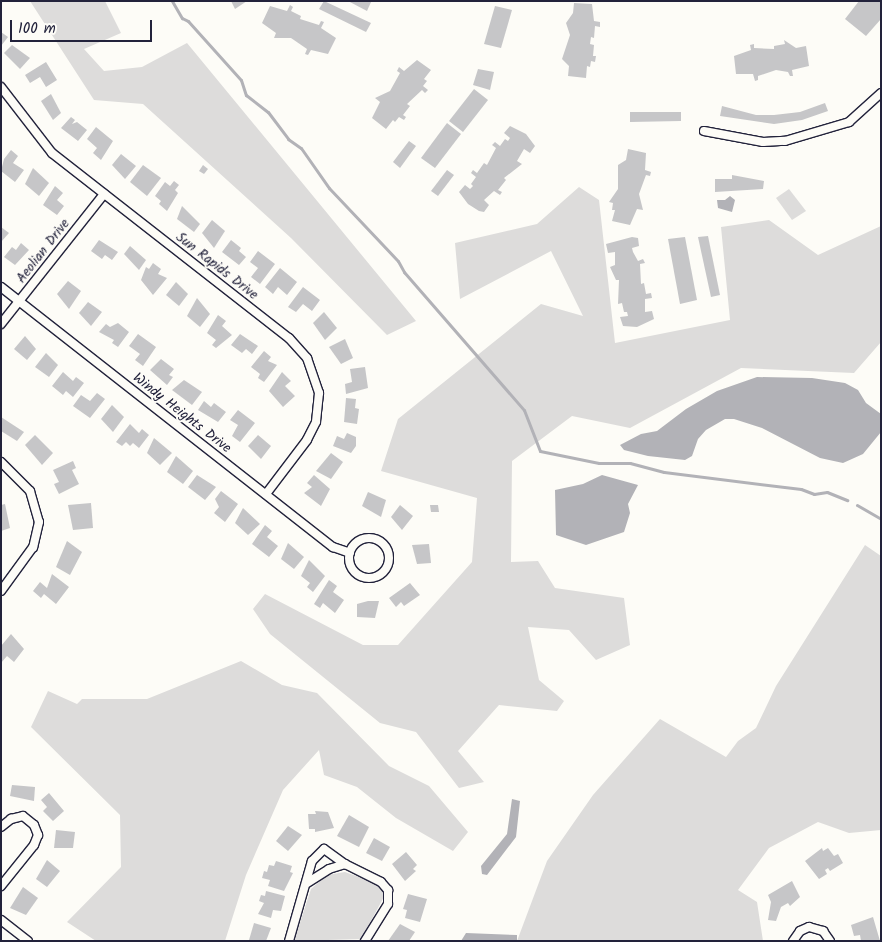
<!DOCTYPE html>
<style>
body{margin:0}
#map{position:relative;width:882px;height:942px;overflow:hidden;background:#fdfcf7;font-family:Kalam,sans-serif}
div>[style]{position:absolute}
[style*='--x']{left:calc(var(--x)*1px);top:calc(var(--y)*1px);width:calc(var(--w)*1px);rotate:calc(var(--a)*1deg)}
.green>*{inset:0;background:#dddcdb}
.water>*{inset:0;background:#b2b2b7}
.stream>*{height:3px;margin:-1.5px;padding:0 1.5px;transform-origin:1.5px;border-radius:1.5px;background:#b2b2b7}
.building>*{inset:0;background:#c6c6c8}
.roads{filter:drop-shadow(1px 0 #22223b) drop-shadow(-1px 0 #22223b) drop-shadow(0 1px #22223b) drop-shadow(0 -1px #22223b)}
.street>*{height:8px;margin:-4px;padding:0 4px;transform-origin:4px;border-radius:4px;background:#fdfcf7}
.street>.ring{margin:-4px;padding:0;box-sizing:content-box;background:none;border:8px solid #fdfcf7;border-radius:50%}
span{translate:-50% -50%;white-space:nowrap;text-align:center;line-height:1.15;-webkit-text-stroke:4px #fdfcf7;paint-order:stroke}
.street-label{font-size:14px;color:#22223b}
.frame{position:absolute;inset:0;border:2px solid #22223b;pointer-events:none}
.scale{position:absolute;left:10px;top:20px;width:142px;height:22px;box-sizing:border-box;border:2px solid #22223b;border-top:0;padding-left:6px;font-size:15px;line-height:18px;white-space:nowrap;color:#22223b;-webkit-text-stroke:4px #fdfcf7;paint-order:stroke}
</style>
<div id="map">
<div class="green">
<i style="clip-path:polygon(30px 1px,105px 1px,121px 33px,84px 49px,104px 71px,142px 67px,187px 43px,416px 321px,387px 335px,291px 238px,143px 104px,94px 100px)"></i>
<i style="clip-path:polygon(579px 187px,599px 200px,615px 343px,730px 320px,721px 227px,769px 220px,818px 255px,881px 226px,881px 342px,854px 373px,741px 368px,630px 428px,572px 416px,512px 461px,511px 562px,538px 561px,555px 588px,624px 598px,630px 645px,596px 660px,569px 630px,528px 627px,539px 680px,564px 701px,557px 711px,499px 705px,458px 751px,484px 782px,459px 788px,416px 732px,380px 723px,270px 634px,253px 609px,265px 594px,363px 645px,398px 645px,472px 562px,477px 498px,381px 471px,398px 419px,541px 304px,583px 316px,551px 251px,460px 299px,455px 243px,537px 224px)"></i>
<i style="clip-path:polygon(789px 189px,806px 211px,792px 220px,776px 198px)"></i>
<i style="clip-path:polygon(865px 545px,881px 556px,881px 830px,849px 833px,818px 822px,769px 848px,738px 890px,757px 902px,763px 941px,517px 941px,547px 861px,593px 795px,660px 719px,726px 757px,738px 741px,756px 728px,776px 686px)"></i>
<i style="clip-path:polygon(241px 661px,282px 685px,317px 693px,389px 766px,429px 786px,468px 832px,453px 851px,396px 818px,357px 787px,324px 775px,319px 750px,283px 790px,246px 875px,225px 941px,96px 941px,67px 922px,121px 867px,120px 815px,31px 727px,48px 691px,77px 704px,82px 699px,147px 699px)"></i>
<i style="clip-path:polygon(345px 872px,370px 881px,383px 889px,385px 895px,361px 939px,294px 941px,311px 889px,327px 875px)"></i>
</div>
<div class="water">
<i style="clip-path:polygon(730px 196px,735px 200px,732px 212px,718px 208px,717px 200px,725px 200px)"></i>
<i style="clip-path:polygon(757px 377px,812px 378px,845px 383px,858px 390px,866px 403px,881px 414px,881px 432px,863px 454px,843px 463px,820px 458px,762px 428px,734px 419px,725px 419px,706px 430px,698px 439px,692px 456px,685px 460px,648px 456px,624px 450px,620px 445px,641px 434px,657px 431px,686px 409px,717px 391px)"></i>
<i style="clip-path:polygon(602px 475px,638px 485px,628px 504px,630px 513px,624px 532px,586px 545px,556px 535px,555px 490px,583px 484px)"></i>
<i style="clip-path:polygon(512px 799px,520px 801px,516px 837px,487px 875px,482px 874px,481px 866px,507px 834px)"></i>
<i style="clip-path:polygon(466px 933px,517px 935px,517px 941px,461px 941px)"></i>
</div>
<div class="stream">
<i style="--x:172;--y:1;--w:20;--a:60"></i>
<i style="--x:182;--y:18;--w:7;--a:27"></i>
<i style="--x:188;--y:21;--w:79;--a:48.1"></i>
<i style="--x:241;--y:80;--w:16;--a:72"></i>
<i style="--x:246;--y:95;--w:28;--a:38"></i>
<i style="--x:268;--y:112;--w:34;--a:53"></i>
<i style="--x:288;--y:139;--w:16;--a:35"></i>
<i style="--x:301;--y:148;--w:49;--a:55"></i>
<i style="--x:329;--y:188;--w:100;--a:46.6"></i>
<i style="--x:398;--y:261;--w:13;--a:61"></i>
<i style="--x:404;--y:272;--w:183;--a:49"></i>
<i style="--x:524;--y:410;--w:44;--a:68.7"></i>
<i style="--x:540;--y:451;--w:60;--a:11.5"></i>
<i style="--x:599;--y:463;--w:31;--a:0"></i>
<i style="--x:630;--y:463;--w:35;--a:15"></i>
<i style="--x:664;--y:472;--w:138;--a:7.1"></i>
<i style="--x:801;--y:489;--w:14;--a:21"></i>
<i style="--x:814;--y:494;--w:13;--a:-9"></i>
<i style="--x:827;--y:492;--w:22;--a:22"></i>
<i style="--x:857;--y:505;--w:28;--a:30"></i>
</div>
<div class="building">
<i style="clip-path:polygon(231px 1px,247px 1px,235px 9px)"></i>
<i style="clip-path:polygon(324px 1px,371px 23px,366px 32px,319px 9px)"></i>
<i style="clip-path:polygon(348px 1px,369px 1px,371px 2px,367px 11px)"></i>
<i style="clip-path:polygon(859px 1px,881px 1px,881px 19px,866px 36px,845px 19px)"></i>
<i style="clip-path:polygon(574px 3px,592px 4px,594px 21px,600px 22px,600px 27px,595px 26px,594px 38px,591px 37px,590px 44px,594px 45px,593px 56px,596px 56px,595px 62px,591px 61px,590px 67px,587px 66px,586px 78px,568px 76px,569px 66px,562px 59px,570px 35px,566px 23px,573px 13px)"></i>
<i style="clip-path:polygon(290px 5px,293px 7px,291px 11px,301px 16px,300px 19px,319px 25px,321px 21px,324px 22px,321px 28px,336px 38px,328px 54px,311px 50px,308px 55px,305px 54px,307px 49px,291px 38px,274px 38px,276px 33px,262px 23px,270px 6px,287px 11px)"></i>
<i style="clip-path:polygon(495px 6px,512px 10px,501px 48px,484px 44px)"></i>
<i style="clip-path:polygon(1px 32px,8px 37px,1px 46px)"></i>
<i style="clip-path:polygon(784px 40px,796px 48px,806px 46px,809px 66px,792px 70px,793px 76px,790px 76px,788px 72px,776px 70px,758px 76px,758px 80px,755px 81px,753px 74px,736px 74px,734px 56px,751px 50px,750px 45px,754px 44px,754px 48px,774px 49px,774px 46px,785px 44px)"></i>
<i style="clip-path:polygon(12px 45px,30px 58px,20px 69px,4px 53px)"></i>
<i style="clip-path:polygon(417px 60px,431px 70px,424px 79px,427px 81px,423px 86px,428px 90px,425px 93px,422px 90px,407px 104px,410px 106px,403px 115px,406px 117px,404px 120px,399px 117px,395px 122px,393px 120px,386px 129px,372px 118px,380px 102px,375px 98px,390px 91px,400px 73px,397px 71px,399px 67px,404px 71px)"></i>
<i style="clip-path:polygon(46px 62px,57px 80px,46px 87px,40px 77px,30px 83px,25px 75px)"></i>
<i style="clip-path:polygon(478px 69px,494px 72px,490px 90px,473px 85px)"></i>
<i style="clip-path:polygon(474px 89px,488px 100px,463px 132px,449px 121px)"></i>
<i style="clip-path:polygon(51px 94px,61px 113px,53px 120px,41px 101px)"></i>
<i style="clip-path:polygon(825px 103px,828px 111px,802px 120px,774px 124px,720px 116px,722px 106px,756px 115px,774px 115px,800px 112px)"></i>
<i style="clip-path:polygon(630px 112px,681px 112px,681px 121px,630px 122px)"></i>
<i style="clip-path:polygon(71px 117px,75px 120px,72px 124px,77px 122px,87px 130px,78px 141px,61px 128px)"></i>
<i style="clip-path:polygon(447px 123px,461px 134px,435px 168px,421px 158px)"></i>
<i style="clip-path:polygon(510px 126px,526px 134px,535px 146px,530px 153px,524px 149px,517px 161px,522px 164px,504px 178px,506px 180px,498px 190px,502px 192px,500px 195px,494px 191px,484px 200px,489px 205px,484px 212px,479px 211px,468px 204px,459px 192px,465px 185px,470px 189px,473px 186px,471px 184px,476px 177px,471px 173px,473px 170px,477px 173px,484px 163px,487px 165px,496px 148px,492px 145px,495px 142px,500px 146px,505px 139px,508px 141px,510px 138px,504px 133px)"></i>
<i style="clip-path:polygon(96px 127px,113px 141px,101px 160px,93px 153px,97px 148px,87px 139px)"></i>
<i style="clip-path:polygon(409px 141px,416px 146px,400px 168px,393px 162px)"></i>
<i style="clip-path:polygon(628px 149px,646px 153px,645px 170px,651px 172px,650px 176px,646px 175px,639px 194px,643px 210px,637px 209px,630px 225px,612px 221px,615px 210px,612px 210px,613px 203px,609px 202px,618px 189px,618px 165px,626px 160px)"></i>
<i style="clip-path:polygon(11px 150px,18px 156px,13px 163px,24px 170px,15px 182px,1px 171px,4px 159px)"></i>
<i style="clip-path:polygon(121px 154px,136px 166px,125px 179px,112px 165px)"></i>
<i style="clip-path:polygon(143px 165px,161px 178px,147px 196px,130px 182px)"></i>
<i style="clip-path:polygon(203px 165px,208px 169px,204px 174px,199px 171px)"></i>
<i style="clip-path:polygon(33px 168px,49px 183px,39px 196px,25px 184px)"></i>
<i style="clip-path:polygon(447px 170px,454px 175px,438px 196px,431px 191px)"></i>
<i style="clip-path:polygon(732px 175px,764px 181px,763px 189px,715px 192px,715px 179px,732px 179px)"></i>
<i style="clip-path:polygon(174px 181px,179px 185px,175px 190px,178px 193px,167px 211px,159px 204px,161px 201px,155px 196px,165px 182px,170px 186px)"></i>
<i style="clip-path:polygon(55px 186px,63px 193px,57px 200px,64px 206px,57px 215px,43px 205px)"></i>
<i style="clip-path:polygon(182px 206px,200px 224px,194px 232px,177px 219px)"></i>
<i style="clip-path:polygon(212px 220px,225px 231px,214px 248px,202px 233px)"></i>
<i style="clip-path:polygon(1px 227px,9px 233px,1px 242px)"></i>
<i style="clip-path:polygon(708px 236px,720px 295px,711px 297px,698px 237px)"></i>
<i style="clip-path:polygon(632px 237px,638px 238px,639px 246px,632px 248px,633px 252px,638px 261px,643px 259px,645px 263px,640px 264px,641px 284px,644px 283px,646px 294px,651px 293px,652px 298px,645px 299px,645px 312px,652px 311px,654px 319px,637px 327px,623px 326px,620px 317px,628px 316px,627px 312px,624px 312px,622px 303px,618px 304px,619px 280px,616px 280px,610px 267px,615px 265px,615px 252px,608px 253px,606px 244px)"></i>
<i style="clip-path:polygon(685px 237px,697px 300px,680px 304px,668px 239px)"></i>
<i style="clip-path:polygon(99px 240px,118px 252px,112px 260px,105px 255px,102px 259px,91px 251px)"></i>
<i style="clip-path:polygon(231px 240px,241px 248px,239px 251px,246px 257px,239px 265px,222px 252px)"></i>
<i style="clip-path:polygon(21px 243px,29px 250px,15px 265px,4px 257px,12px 247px,16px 250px)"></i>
<i style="clip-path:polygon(130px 246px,146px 260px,139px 270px,124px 254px)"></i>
<i style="clip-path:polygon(258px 251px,275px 264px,260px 284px,251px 277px,258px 268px,250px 262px)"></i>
<i style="clip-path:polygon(153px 263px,161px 269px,158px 274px,167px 278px,153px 295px,141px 280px,146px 267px,149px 269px)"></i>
<i style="clip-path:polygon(280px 268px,297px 282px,287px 295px,278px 287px,273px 294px,265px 287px)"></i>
<i style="clip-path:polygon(68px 281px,81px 291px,69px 309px,57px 294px)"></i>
<i style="clip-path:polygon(176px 282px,188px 294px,179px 306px,166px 295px)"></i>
<i style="clip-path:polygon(303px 287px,320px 300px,312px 311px,303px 304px,296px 312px,288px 307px)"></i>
<i style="clip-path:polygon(197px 298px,210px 314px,200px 327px,187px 316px)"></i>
<i style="clip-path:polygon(88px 302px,102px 312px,91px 326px,79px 313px)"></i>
<i style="clip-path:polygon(324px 312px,337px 328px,325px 340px,313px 323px)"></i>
<i style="clip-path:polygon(218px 315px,226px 321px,222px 326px,232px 335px,216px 348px,212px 345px,216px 340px,207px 333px)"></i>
<i style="clip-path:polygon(118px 323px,129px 332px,118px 347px,112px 343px,114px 340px,99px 332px,106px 324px,110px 327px)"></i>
<i style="clip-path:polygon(138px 334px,156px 347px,143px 366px,135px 360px,140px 354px,129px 346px)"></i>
<i style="clip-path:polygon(240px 334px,258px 346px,252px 354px,246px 349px,242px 353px,231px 345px)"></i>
<i style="clip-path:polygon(25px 336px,36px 349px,27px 360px,14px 349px)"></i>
<i style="clip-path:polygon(345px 339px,353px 358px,341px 364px,329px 347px)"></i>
<i style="clip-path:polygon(264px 351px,271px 357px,268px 361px,277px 365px,264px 382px,258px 378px,260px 374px,251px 367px)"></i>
<i style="clip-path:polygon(46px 353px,58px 365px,49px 377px,35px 367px)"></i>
<i style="clip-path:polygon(161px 359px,174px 369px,169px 375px,173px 377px,167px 385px,150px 370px)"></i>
<i style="clip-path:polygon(365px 367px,368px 388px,346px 394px,345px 384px,352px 382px,350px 369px)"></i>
<i style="clip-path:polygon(63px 372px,73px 381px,76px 377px,84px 383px,73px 397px,66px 391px,63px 395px,52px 386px)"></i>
<i style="clip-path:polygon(282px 372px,291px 381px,285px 386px,295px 396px,283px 407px,269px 391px)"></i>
<i style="clip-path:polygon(184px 380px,202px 392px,192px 405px,172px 390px)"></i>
<i style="clip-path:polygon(97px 393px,105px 399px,90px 418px,73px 406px,81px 395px,90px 401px)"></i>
<i style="clip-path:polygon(346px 398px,356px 399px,355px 408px,359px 409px,357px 424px,344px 422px)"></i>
<i style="clip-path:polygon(204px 401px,211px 407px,214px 403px,226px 412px,218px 422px,198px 410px)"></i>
<i style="clip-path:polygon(112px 405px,124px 417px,113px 432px,101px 419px)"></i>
<i style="clip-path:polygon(238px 410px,255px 423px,240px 442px,232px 436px,238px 425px,230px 420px)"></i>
<i style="clip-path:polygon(1px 417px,24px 432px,17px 441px,1px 431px)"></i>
<i style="clip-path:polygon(130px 424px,139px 433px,142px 429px,149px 435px,139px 448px,133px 443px,130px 446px,126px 442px,122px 446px,116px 442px)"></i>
<i style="clip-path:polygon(347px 433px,356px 437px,356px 446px,351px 453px,333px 446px,337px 436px,344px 439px)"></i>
<i style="clip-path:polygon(35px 435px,53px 453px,42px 465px,25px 445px)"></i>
<i style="clip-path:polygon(258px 435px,271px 446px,261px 459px,248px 446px)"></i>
<i style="clip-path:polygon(154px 438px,172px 453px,160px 465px,147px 453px)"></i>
<i style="clip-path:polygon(331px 453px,343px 462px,331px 479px,316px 471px)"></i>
<i style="clip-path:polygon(176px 456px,193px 471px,183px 484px,167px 472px)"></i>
<i style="clip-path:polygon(73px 461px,76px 468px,72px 470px,79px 484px,59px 494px,54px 484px,59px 482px,53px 470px)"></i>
<i style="clip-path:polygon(197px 475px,216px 487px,205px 500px,188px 487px)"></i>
<i style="clip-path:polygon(314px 475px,330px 489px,321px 506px,304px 493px,312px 487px,307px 483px)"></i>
<i style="clip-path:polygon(221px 491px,238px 504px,225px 522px,214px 513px,219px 507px,215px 499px)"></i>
<i style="clip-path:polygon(368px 492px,386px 500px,381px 517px,362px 506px)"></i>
<i style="clip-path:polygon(91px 503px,93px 528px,73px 530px,68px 505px)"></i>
<i style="clip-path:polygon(5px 504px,10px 528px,1px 531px,1px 505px)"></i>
<i style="clip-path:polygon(400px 505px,413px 516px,402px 530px,391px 517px)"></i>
<i style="clip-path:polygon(430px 505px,438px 505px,439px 512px,431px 512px)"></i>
<i style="clip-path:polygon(243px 508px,260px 524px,248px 535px,235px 523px)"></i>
<i style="clip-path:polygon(265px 525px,272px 531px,267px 537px,278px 546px,269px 557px,252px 544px)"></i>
<i style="clip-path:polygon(67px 541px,82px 552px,70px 575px,56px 567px)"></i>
<i style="clip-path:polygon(288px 543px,304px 557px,294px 569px,281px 559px)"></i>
<i style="clip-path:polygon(429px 544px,431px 563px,417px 564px,412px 545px)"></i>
<i style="clip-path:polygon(309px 560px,325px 576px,313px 592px,307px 587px,310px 583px,301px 576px)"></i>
<i style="clip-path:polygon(52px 574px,69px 587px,56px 604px,44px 594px,41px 598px,33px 591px,40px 582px,47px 588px)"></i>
<i style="clip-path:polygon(329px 580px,337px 586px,333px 592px,344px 600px,335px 613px,323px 603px,320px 608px,314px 604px)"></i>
<i style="clip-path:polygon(410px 583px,420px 595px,404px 606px,401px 602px,396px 607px,389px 598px)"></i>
<i style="clip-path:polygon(368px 601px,379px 601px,375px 618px,357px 617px,357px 604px)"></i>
<i style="clip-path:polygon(11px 634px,24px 649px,14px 662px,7px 656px,1px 663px,1px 646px)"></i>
<i style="clip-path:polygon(12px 785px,35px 787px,34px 801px,10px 796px)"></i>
<i style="clip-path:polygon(49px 793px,64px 811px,53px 821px,43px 811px,47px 807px,41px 800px)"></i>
<i style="clip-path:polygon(315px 811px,328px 812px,334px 828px,315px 832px,315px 829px,309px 829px,308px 814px,316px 814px)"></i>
<i style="clip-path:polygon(349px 815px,369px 827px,359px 847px,337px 836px)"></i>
<i style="clip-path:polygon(288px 826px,302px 835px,288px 851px,276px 841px)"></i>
<i style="clip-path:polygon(56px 830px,75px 832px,73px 848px,54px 848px)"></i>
<i style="clip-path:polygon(374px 838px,390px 847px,382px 861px,366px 853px)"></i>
<i style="clip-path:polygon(822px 848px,823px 851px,828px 848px,834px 856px,838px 854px,843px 863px,830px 871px,828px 868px,825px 870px,827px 874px,819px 879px,805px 861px)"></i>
<i style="clip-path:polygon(406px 852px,417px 865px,413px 869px,416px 871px,405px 881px,392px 864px)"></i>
<i style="clip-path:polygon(47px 860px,60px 871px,47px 887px,36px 879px)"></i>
<i style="clip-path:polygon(276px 861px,292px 866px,290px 872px,293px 873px,284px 891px,268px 886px,270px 880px,262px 878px,264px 871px,267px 872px,269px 865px,274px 866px)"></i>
<i style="clip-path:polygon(792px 881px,800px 897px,790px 906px,788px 903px,781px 907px,776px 921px,768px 920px,771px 902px,768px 895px)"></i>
<i style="clip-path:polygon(23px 887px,38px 898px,26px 915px,10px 908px)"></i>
<i style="clip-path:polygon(266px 891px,285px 896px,281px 911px,273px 910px,271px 918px,258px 914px,264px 903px,259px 901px,261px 895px,265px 896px)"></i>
<i style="clip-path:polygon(408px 894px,427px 899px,420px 922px,405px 918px,407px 910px,403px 909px)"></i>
<i style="clip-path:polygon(873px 917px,880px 941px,861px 941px,860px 935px,854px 936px,851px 925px)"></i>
<i style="clip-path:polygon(254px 923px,271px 928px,266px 941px,249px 940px)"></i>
<i style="clip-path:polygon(400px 924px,415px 932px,409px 941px,388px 941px)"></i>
</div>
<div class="roads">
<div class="street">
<i style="--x:1;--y:87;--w:83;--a:52.3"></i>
<i style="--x:52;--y:153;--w:301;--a:38"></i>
<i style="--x:289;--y:338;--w:27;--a:48"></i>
<i style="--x:307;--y:358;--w:37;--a:71"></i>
<i style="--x:319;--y:393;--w:29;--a:96"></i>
<i style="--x:316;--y:422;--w:20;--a:117"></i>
<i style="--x:307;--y:440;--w:68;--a:127.2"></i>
<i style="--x:704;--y:131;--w:60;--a:10.6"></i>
<i style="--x:763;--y:142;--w:22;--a:-3"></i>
<i style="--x:785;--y:141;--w:67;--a:-16.5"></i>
<i style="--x:849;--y:122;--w:43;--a:-42.2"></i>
<i style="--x:1;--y:287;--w:422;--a:38.1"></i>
<i style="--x:333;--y:547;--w:18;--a:19"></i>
<i style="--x:1;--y:324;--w:166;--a:-51.6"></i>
<i style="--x:1;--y:462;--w:41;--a:45"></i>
<i style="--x:30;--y:491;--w:32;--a:74"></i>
<i style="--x:39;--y:522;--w:26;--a:103"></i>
<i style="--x:33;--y:547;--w:54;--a:126"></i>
<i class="ring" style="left:349px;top:538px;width:32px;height:32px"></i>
<i style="--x:1;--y:827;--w:13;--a:-39"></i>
<i style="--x:11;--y:819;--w:12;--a:-14"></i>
<i style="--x:23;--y:816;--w:14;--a:39"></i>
<i style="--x:34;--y:825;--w:11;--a:68"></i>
<i style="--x:38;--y:835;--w:11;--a:112"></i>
<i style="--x:34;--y:845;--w:53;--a:128.8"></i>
<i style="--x:307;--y:883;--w:26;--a:-32"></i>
<i style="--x:329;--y:869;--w:17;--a:-17"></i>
<i style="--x:1;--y:920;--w:34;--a:38"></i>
<i style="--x:289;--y:941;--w:83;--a:-74"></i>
<i style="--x:312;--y:861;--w:17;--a:-45"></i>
<i style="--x:324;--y:849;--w:26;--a:36"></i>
<i style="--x:345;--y:864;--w:40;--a:26.6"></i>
<i style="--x:381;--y:882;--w:11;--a:49"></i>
<i style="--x:388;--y:890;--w:14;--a:90"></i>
<i style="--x:388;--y:904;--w:44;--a:121.9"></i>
<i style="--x:793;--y:941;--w:12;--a:-55"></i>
<i style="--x:800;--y:931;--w:10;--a:-24"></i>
<i style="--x:809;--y:927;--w:15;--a:16"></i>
<i style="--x:823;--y:931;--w:12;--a:55"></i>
</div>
</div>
<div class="street-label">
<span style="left:43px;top:251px;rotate:-52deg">Aeolian Drive</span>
<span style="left:217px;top:266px;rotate:38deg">Sun Rapids Drive</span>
<span style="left:182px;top:413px;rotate:38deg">Windy Heights Drive</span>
</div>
<div class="frame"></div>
<div class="scale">100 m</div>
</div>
